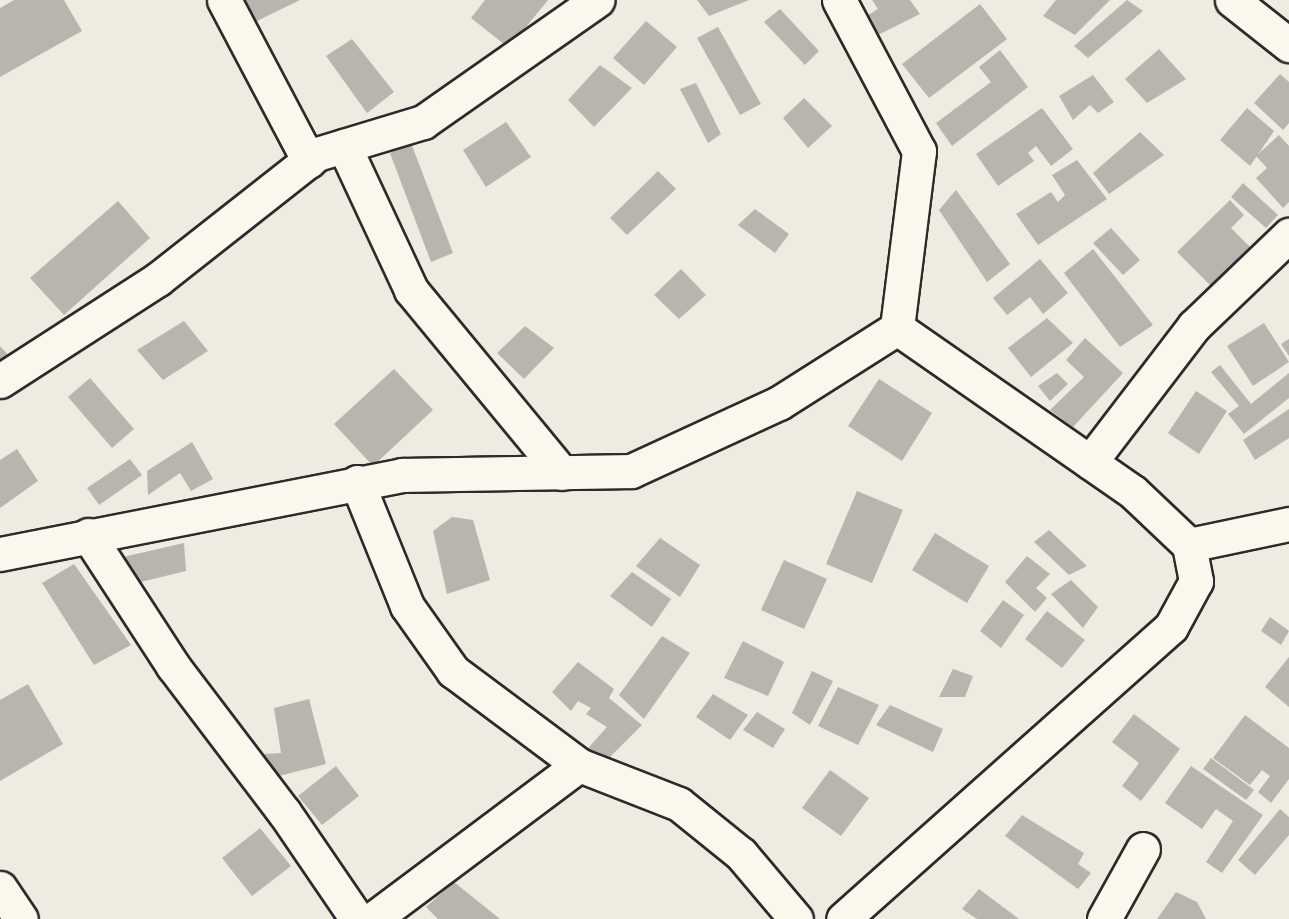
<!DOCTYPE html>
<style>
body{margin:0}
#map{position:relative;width:1289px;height:919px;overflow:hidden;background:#eeebe0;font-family:"Gochi Hand",sans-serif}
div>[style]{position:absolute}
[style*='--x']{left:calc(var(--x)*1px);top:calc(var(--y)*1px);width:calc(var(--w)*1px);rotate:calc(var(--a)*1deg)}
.building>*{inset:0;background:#b8b5ae}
.roads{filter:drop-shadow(2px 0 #2b2b2b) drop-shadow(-2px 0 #2b2b2b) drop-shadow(0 2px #2b2b2b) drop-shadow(0 -2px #2b2b2b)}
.minor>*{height:33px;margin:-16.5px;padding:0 16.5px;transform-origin:16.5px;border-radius:16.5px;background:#fbf7ec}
span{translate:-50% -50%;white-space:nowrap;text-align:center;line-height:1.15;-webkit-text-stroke:4.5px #fbf7ec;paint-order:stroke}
</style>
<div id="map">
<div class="building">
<i style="clip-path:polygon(14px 0,64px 0,82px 31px,0 77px,0 8px)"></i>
<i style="clip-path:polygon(243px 0,300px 0,257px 21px)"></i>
<i style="clip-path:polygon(485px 0,548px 0,509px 48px,471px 18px)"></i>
<i style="clip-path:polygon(697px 0,749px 0,709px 16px)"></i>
<i style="clip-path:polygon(872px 0,910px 0,920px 14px,874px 37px,860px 20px,878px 9px)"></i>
<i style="clip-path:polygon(1056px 0,1110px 0,1075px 35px,1043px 16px)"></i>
<i style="clip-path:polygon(1127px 0,1143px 11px,1088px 58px,1074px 46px)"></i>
<i style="clip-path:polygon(980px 4px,1007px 39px,929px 98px,902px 64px)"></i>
<i style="clip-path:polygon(780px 9px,819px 51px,805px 65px,764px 22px)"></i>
<i style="clip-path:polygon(646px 21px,677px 47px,644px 85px,613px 58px)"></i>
<i style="clip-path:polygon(718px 27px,761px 104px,740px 115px,697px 38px)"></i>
<i style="clip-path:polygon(352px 39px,394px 92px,367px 113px,326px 56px)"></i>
<i style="clip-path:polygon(1159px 49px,1186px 79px,1147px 103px,1125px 79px)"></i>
<i style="clip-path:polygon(1000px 50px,1028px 87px,952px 146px,936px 123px,991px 82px,979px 67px)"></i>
<i style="clip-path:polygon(600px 65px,632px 88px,594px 127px,568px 100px)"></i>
<i style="clip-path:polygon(1280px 74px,1289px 82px,1289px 123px,1283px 130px,1254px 103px)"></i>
<i style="clip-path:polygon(1093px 75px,1114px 102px,1098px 113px,1090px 105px,1073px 120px,1059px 96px)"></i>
<i style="clip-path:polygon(696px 83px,721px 134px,708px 143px,680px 89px)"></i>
<i style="clip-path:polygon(804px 98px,832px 126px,808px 148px,783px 118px)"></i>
<i style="clip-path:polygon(1042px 108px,1073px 149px,1051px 166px,1036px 146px,1028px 153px,1034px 161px,998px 186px,976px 154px)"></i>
<i style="clip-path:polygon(1247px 108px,1274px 131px,1250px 166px,1220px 140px)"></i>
<i style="clip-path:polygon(506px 122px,531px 157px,486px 187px,463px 150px)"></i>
<i style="clip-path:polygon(1140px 132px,1164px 155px,1109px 194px,1093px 173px)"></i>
<i style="clip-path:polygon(1279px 135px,1289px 146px,1289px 202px,1283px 208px,1256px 178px,1267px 168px,1256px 156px)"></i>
<i style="clip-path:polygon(411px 143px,453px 253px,431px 262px,390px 153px)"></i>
<i style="clip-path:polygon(1077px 160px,1107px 199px,1038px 245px,1016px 214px,1051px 192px,1058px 202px,1065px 195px,1052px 175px)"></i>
<i style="clip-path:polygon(658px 171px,676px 189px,627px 235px,610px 218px)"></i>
<i style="clip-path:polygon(1243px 183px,1278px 215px,1266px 228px,1231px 197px)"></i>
<i style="clip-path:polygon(956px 190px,1010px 264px,987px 282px,939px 210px)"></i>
<i style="clip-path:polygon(1230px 200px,1244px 215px,1231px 228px,1250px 247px,1211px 286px,1177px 252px)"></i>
<i style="clip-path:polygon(118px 201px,150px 238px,64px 315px,30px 278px)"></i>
<i style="clip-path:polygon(755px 209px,789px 234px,775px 253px,738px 225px)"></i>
<i style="clip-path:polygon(1111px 228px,1140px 260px,1123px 275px,1093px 243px)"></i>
<i style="clip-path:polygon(1093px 249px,1153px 325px,1120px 347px,1064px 273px)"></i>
<i style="clip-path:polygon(1040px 259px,1068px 293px,1043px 314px,1030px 297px,1007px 315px,993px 298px)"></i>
<i style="clip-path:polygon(681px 269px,706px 295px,679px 319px,654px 295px)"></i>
<i style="clip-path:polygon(1047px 318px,1073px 343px,1031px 377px,1008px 348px)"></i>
<i style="clip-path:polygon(184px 321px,208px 351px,163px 380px,137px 350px)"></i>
<i style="clip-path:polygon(1264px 323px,1289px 362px,1253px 386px,1227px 346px)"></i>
<i style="clip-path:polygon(525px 326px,554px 348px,524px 379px,497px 353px)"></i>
<i style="clip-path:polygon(1085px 338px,1123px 373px,1073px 427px,1050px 410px,1084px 377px,1066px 360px)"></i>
<i style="clip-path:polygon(1289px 339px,1289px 356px,1281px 344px)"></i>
<i style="clip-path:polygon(0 346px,8px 355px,0 362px)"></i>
<i style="clip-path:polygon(1220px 365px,1251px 404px,1289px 373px,1289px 398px,1244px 434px,1228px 414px,1239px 406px,1211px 372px)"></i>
<i style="clip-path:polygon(394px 369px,433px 410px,373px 466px,334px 424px)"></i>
<i style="clip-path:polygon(1057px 373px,1068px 384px,1050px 401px,1038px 386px)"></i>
<i style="clip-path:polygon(90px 378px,134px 429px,112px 448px,68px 397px)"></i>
<i style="clip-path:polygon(879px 379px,932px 413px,902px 461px,848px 426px)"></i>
<i style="clip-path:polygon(1196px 391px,1227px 411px,1199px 454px,1168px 433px)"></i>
<i style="clip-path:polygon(1289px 409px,1289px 438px,1255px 460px,1243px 440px)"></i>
<i style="clip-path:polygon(192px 442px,213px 479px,191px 491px,180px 473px,148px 495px,147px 471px)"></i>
<i style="clip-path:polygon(17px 449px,38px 481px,0 508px,0 460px)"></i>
<i style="clip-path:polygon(130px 459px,142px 475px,99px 505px,87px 488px)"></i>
<i style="clip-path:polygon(857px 491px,903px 510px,872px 583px,826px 564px)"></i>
<i style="clip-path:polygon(452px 517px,473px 520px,490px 580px,447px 594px,433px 531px)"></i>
<i style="clip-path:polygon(1049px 530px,1087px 566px,1069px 575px,1034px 542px)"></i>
<i style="clip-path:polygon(935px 533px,989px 566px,967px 603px,912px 570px)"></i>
<i style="clip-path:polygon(660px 538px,700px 565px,680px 597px,636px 566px)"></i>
<i style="clip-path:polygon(184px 543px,186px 571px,128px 585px,123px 557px)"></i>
<i style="clip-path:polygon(1027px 556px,1050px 574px,1036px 588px,1047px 598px,1035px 612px,1005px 582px)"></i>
<i style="clip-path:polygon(784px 560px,827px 579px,804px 629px,761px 610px)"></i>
<i style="clip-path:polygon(74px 564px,131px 645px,94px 665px,42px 583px)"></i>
<i style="clip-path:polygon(632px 572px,671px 599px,652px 627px,610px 596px)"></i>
<i style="clip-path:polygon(1071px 580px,1098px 607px,1083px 628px,1051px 594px)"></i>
<i style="clip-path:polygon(1003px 600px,1024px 615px,1001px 648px,980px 631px)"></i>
<i style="clip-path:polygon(1047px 611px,1085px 640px,1062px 668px,1025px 639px)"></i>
<i style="clip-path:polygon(1270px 617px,1289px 631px,1281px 645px,1261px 631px)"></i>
<i style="clip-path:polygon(662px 636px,690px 653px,644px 719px,619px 695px)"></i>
<i style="clip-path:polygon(743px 641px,784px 662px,768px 696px,724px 678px)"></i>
<i style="clip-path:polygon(1289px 657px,1289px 707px,1265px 687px)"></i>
<i style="clip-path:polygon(578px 662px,614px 689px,609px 698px,642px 725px,599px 768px,581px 756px,607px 727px,586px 714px,591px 708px,578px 701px,571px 711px,552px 692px)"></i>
<i style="clip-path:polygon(953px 669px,973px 676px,965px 697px,939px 697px)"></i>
<i style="clip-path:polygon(812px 671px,833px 681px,810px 725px,792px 713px)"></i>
<i style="clip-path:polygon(28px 684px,63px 744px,0 781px,0 700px)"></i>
<i style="clip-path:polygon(838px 687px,879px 705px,858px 745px,818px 726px)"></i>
<i style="clip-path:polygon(713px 694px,748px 715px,730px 740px,696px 717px)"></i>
<i style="clip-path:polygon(309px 699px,326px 764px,271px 778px,262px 754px,281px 753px,274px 708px)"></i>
<i style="clip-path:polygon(890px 705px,943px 729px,933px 752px,876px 725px)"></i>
<i style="clip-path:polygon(757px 712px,785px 729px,773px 748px,743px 730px)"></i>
<i style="clip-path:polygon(1134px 714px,1180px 749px,1141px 801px,1122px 786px,1139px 763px,1112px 742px)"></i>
<i style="clip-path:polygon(1245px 715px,1289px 748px,1289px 779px,1271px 803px,1258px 792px,1270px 776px,1262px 770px,1250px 785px,1213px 758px)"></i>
<i style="clip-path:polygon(1211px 758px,1254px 790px,1246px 800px,1203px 769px)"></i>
<i style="clip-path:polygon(336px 766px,359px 796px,322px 825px,298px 796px)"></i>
<i style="clip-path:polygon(1191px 766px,1263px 815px,1222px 873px,1206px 862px,1233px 821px,1216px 809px,1202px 829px,1165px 803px)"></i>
<i style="clip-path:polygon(830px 770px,869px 798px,841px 836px,802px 808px)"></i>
<i style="clip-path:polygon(1280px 809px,1289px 817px,1289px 835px,1255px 875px,1238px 860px)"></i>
<i style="clip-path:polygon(1022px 815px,1084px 853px,1078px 864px,1091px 873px,1078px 889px,1005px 836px)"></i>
<i style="clip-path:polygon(260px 828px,291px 866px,252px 896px,222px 858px)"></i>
<i style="clip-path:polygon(454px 882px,500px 919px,438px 919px,426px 907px)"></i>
<i style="clip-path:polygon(979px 889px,1019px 919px,977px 919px,962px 909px)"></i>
<i style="clip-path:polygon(1176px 892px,1197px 902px,1206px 919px,1157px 919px)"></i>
</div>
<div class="roads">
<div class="minor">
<i style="--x:224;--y:0;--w:182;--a:62.2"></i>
<i style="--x:839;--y:0;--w:171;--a:62.1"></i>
<i style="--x:919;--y:151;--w:178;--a:97.1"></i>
<i style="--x:1232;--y:0;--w:73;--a:38.3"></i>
<i style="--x:344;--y:146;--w:159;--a:65"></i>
<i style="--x:411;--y:290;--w:237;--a:50.5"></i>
<i style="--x:0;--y:381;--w:188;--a:-32.8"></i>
<i style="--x:158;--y:279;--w:202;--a:-38.2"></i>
<i style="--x:317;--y:154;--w:111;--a:-16.8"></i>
<i style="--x:423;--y:122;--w:213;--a:-35"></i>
<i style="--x:1090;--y:462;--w:171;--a:-52.6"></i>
<i style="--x:1194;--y:326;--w:132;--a:-43.8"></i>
<i style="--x:357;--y:482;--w:134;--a:68"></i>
<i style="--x:407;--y:606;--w:80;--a:54.7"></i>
<i style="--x:453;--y:671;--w:157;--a:36.7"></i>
<i style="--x:579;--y:765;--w:107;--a:21.3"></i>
<i style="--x:679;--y:804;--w:80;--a:38.9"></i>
<i style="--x:741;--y:854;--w:85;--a:49.8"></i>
<i style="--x:88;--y:535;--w:156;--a:57"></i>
<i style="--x:173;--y:666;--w:183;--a:52.8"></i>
<i style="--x:284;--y:812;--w:130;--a:55.7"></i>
<i style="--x:1189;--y:545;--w:102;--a:-11.9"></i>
<i style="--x:0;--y:554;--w:410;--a:-11.1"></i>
<i style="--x:402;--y:475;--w:229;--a:-1"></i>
<i style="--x:631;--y:471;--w:163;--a:-24.7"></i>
<i style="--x:779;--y:403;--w:140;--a:-32.4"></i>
<i style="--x:897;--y:328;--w:287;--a:34.8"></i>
<i style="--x:1133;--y:492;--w:77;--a:43.4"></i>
<i style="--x:1189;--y:545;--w:37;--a:79"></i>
<i style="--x:1196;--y:581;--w:52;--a:118.5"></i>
<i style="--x:1171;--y:627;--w:439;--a:138.3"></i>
<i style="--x:0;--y:888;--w:37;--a:56"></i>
<i style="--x:373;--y:919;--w:257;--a:-36.8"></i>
<i style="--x:1104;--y:919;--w:80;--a:-60.9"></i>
</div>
</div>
</div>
